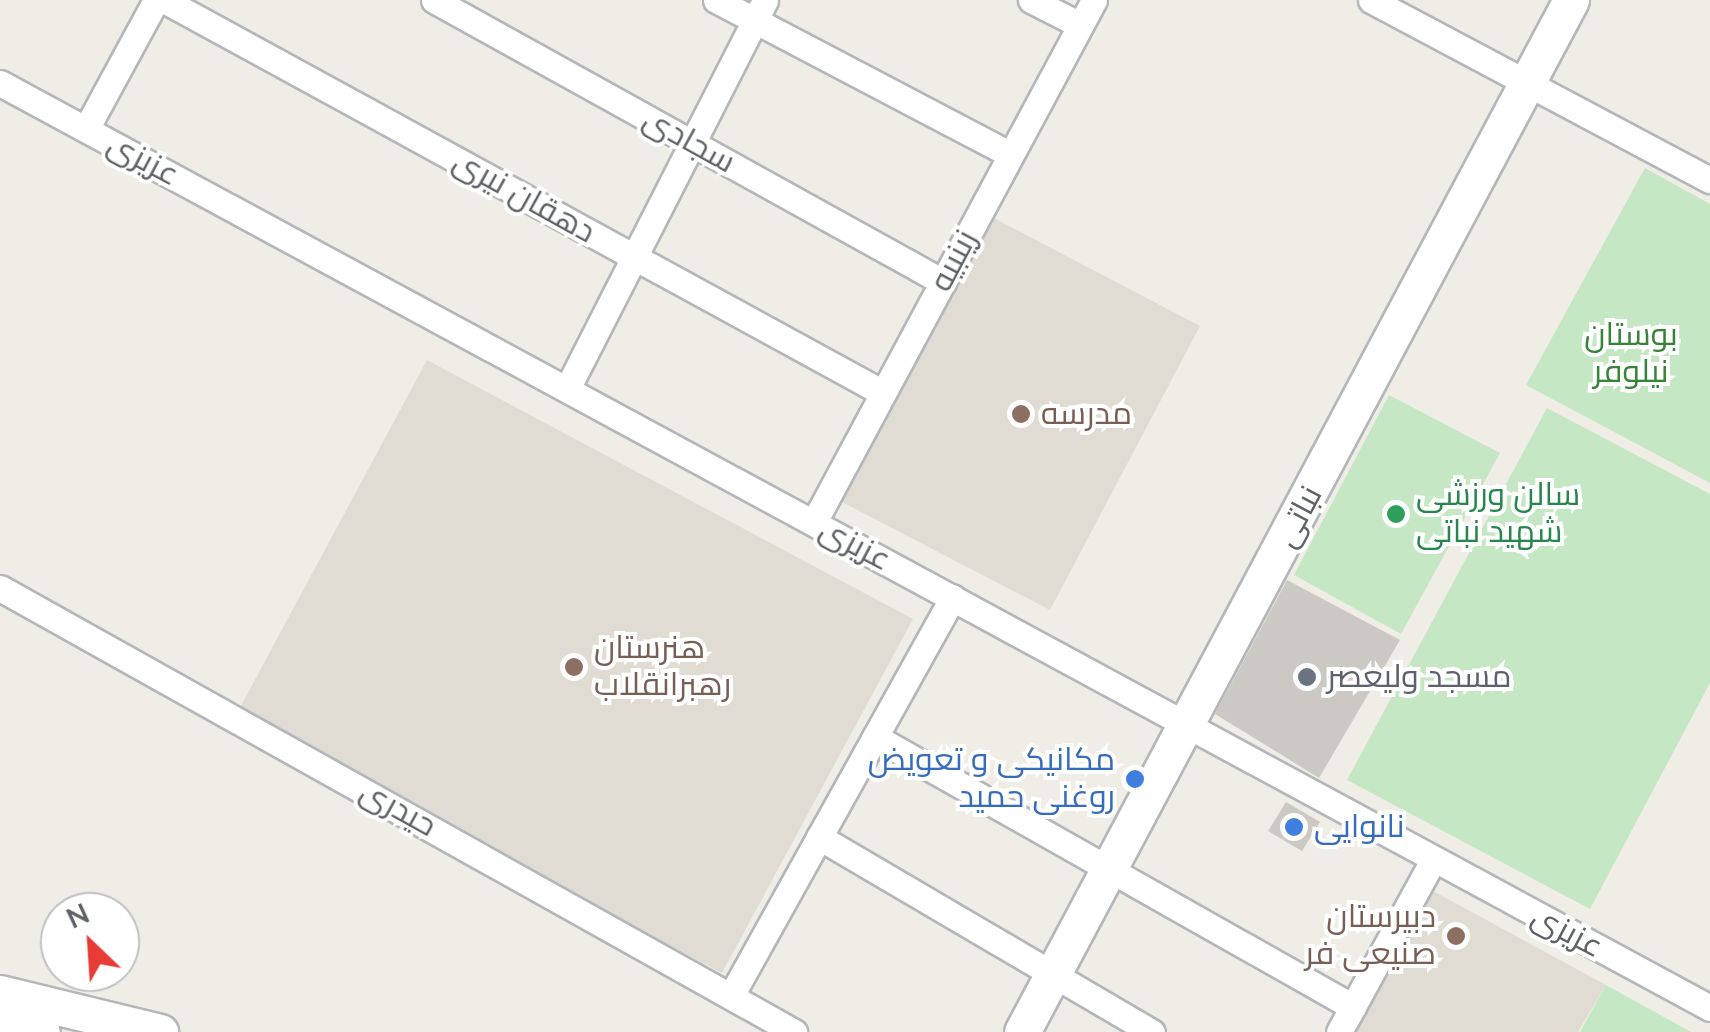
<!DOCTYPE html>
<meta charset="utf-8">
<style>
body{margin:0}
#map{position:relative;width:1710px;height:1032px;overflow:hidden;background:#f0ede6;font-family:"Nunito Sans",Cairo,sans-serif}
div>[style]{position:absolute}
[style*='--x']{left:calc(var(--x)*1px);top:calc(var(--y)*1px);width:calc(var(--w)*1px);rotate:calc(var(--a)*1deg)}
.education>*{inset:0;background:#e0dcd4}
.green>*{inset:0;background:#c5e7c3}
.building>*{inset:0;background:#ccc8c3}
.roads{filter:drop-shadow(2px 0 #b3b7ba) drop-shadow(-2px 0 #b3b7ba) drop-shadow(0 2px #b3b7ba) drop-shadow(0 -2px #b3b7ba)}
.minor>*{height:25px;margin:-12.5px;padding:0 12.5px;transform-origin:12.5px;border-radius:12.5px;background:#fff}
.secondary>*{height:35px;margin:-17.5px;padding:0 17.5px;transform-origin:17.5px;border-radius:17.5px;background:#fff}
.dots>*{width:28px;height:28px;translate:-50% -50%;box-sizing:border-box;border:5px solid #fff;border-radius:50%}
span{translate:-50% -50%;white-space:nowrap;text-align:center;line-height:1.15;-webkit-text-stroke:8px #fff;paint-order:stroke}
.street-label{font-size:32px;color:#5e6266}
.park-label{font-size:32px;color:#368437}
.education-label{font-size:32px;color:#785e54}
.left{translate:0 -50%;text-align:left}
.right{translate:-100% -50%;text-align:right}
.leisure-label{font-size:32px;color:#27864d}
.worship-label{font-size:32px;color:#5b616d}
.shop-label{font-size:32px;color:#366cbe}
.north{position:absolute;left:40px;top:892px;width:100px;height:100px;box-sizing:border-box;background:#fff;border:2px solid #bfc0c2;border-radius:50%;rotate:335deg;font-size:28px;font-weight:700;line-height:40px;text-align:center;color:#5e6266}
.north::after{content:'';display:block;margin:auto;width:35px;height:45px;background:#e73c35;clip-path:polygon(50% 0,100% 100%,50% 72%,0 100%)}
</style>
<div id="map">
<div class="education">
<i style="clip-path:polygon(992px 217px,1200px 326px,1050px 610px,842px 502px)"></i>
<i style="clip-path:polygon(427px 360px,913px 619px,722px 973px,236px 715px)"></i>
<i style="clip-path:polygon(1424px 886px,1606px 985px,1578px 1032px,1347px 1032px)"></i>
</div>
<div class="green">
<i style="clip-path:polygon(1645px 168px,1710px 204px,1710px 483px,1526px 385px)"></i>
<i style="clip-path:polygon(1389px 395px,1500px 453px,1401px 634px,1294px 575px)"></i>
<i style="clip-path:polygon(1547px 408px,1710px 494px,1710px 683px,1590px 909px,1347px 780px)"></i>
<i style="clip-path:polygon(1606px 985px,1691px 1032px,1580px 1032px)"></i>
</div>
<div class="building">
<i style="clip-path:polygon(1287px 580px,1400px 640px,1319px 778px,1215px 714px)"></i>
<i style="clip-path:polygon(1286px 802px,1320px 822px,1302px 851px,1268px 831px)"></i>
</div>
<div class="roads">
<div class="minor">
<i style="--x:164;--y:0;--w:819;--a:28.66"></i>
<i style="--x:434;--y:0;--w:582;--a:28.99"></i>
<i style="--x:716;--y:0;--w:333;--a:27.7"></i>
<i style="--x:1031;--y:0;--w:55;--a:27"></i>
<i style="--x:1371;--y:0;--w:384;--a:28"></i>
<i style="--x:0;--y:83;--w:1944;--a:28.41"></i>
<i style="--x:86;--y:129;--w:147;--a:-61.5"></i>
<i style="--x:567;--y:389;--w:436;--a:-63"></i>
<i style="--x:814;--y:522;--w:592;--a:-61.79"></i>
<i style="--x:0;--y:588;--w:910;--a:29.21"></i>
<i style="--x:875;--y:737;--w:549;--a:29.46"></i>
<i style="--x:819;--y:837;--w:386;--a:30.4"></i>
<i style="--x:732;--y:994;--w:454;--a:-60.9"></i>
<i style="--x:1339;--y:1032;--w:196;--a:-61.3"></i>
</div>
<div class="secondary">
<i style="--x:0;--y:993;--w:165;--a:13.7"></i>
<i style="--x:0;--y:1022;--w:43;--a:13.4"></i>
<i style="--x:1022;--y:1032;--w:1169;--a:-61.99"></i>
</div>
</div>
<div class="dots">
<i style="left:1021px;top:414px;background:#8d6e63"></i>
<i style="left:1396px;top:514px;background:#2e9e5b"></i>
<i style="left:574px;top:667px;background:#8d6e63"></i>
<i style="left:1307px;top:677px;background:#6b7280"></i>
<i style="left:1135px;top:779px;background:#3f7fe0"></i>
<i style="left:1294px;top:827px;background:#3f7fe0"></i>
<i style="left:1456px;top:936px;background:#8d6e63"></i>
</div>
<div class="street-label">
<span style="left:689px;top:141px;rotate:29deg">سجادی</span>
<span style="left:143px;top:160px;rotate:28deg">عزیزی</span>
<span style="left:524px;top:197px;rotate:29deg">دهقان نیری</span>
<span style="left:954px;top:261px;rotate:-62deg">زینبیه</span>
<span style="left:1299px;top:517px;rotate:-62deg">نباتی</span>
<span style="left:855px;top:545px;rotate:28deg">عزیزی</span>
<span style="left:398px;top:809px;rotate:29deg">حیدری</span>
<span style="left:1567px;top:932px;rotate:28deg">عزیزی</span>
</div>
<div class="park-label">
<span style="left:1631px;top:354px">بوستان<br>نیلوفر</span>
</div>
<div class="education-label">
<span class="left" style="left:1041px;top:414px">مدرسه</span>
<span class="left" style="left:594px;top:667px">هنرستان<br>رهبرانقلاب</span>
<span class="right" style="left:1436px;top:936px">دبیرستان<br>صنیعی فر</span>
</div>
<div class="leisure-label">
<span class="left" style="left:1416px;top:514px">سالن ورزشی<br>شهید نباتی</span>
</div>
<div class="worship-label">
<span class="left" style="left:1327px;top:677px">مسجد ولیعصر</span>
</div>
<div class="shop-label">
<span class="right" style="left:1115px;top:779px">مکانیکی و تعویض<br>روغنی حمید</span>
<span class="left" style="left:1314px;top:827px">نانوایی</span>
</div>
<div class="north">N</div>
</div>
